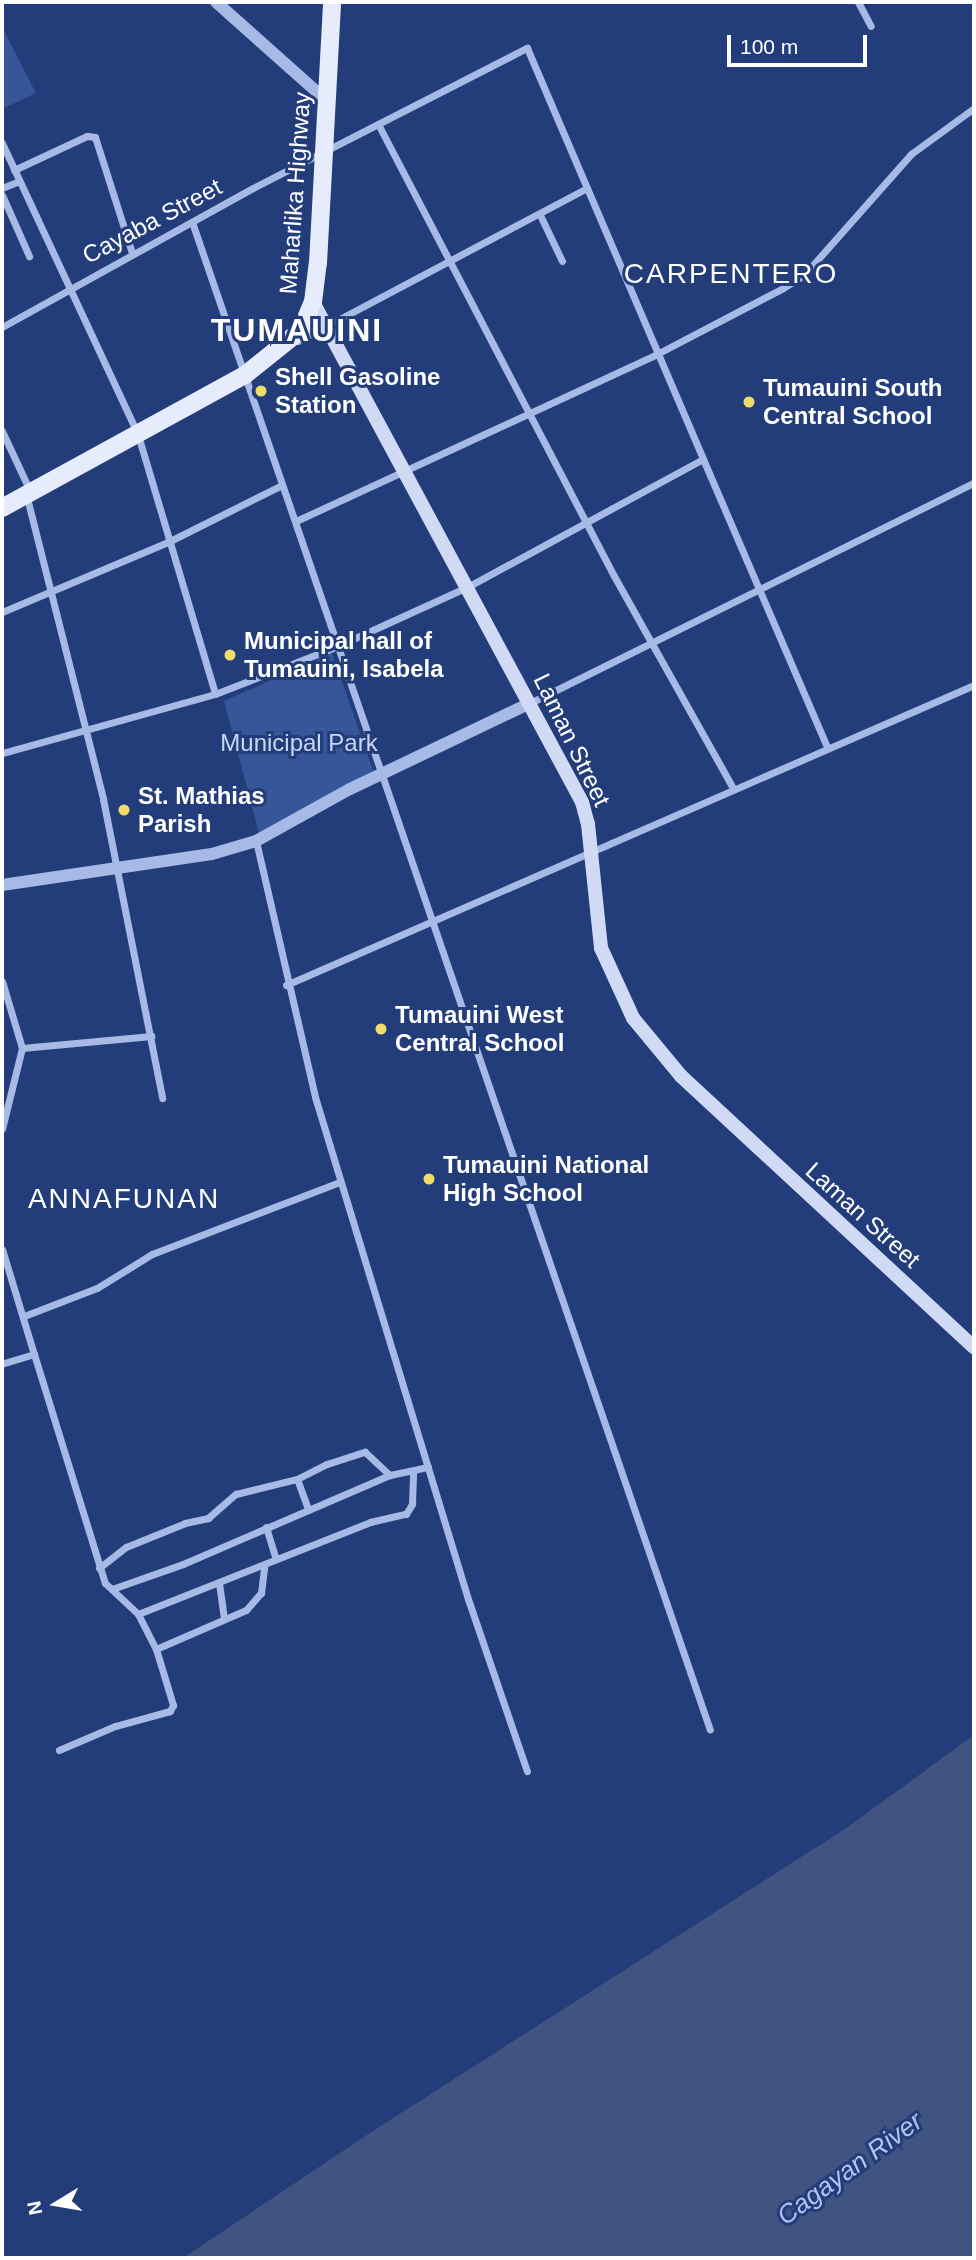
<!DOCTYPE html>
<style>
body{margin:0}
#map{position:relative;width:976px;height:2260px;overflow:hidden;background:#233d7b;font-family:Arial,sans-serif}
div>[style]{position:absolute}
[style*='--x']{left:calc(var(--x)*1px);top:calc(var(--y)*1px);width:calc(var(--w)*1px);rotate:calc(var(--a)*1deg)}
.green>*{inset:0;background:#375599}
.water>*{inset:0;background:#405381}
.minor>*{height:7px;margin:-3.5px;padding:0 3.5px;transform-origin:3.5px;border-radius:3.5px;background:#a6bae5}
.tertiary>*{height:12px;margin:-6px;padding:0 6px;transform-origin:6px;border-radius:6px;background:#a6bae5}
.secondary>*{height:14px;margin:-7px;padding:0 7px;transform-origin:7px;border-radius:7px;background:#d0daf5}
.primary>*{height:18px;margin:-9px;padding:0 9px;transform-origin:9px;border-radius:9px;background:#e7ecfd}
.dots>*{width:19px;height:19px;translate:-50% -50%;box-sizing:border-box;border:4px solid #233d7b;border-radius:50%}
span{translate:-50% -50%;white-space:nowrap;text-align:center;line-height:1.15;-webkit-text-stroke:6px #233d7b;paint-order:stroke}
.street-label{font-size:24px;color:#fff}
.poi-label{font-size:24px;color:#fff;font-weight:700}
.left{translate:0 -50%;text-align:left}
.park-label{font-size:24px;color:#c9d7f4}
.water-label{font-size:26px;color:#b2c4ed;font-style:italic}
.quarter-label{font-size:28px;color:#fff;letter-spacing:2px}
.district-label{font-size:32px;color:#fff;font-weight:700;letter-spacing:2px}
.frame{position:absolute;inset:0;border:4px solid #fff;pointer-events:none}
.north{position:absolute;left:21px;top:2169px;width:70px;height:70px;-webkit-text-stroke:5px #233d7b;paint-order:stroke;rotate:259deg;font-size:19px;font-weight:700;line-height:28px;text-align:center;color:#fff}
.north::after{content:'';display:block;margin:auto;width:24px;height:32px;background:#fff;clip-path:polygon(50% 0,100% 100%,50% 72%,0 100%)}
.scale{position:absolute;left:727px;top:35px;width:140px;height:32px;box-sizing:border-box;border:4px solid #fff;border-top:0;padding-left:9px;font-size:21px;line-height:24px;white-space:nowrap;color:#fff;-webkit-text-stroke:5px #233d7b;paint-order:stroke}
</style>
<div id="map">
<div class="green">
<i style="clip-path:polygon(2px 27px,36px 93px,2px 109px)"></i>
<i style="clip-path:polygon(332px 653px,374px 773px,259px 833px,224px 701px)"></i>
</div>
<div class="water">
<i style="clip-path:polygon(974px 1735px,974px 2258px,183px 2258px,373px 2131px,845px 1829px)"></i>
</div>
<div class="minor">
<i style="--x:858;--y:2;--w:27;--a:62"></i>
<i style="--x:378;--y:124;--w:510;--a:62.43"></i>
<i style="--x:614;--y:576;--w:243;--a:60.7"></i>
<i style="--x:2;--y:143;--w:322;--a:65"></i>
<i style="--x:138;--y:435;--w:270;--a:73.4"></i>
<i style="--x:14;--y:170;--w:81;--a:-25"></i>
<i style="--x:87;--y:136;--w:8;--a:7"></i>
<i style="--x:95;--y:137;--w:122;--a:72.3"></i>
<i style="--x:2;--y:188;--w:18;--a:-22"></i>
<i style="--x:2;--y:195;--w:67;--a:66.1"></i>
<i style="--x:540;--y:215;--w:51;--a:64.4"></i>
<i style="--x:192;--y:222;--w:1594;--a:71.04"></i>
<i style="--x:2;--y:327;--w:287;--a:-29"></i>
<i style="--x:253;--y:188;--w:308;--a:-27.1"></i>
<i style="--x:527;--y:48;--w:447;--a:66.8"></i>
<i style="--x:703;--y:459;--w:271;--a:151.5"></i>
<i style="--x:465;--y:588;--w:140;--a:155.5"></i>
<i style="--x:338;--y:646;--w:132;--a:158.7"></i>
<i style="--x:215;--y:694;--w:221;--a:164.5"></i>
<i style="--x:298;--y:341;--w:327;--a:-27.9"></i>
<i style="--x:2;--y:431;--w:66;--a:65"></i>
<i style="--x:703;--y:459;--w:314;--a:66.7"></i>
<i style="--x:26;--y:494;--w:315;--a:75.8"></i>
<i style="--x:103;--y:799;--w:305;--a:78.8"></i>
<i style="--x:296;--y:521;--w:396;--a:-24.8"></i>
<i style="--x:655;--y:355;--w:144;--a:-27.6"></i>
<i style="--x:783;--y:288;--w:25;--a:-32"></i>
<i style="--x:804;--y:275;--w:162;--a:-48.5"></i>
<i style="--x:911;--y:154;--w:78;--a:-36.1"></i>
<i style="--x:2;--y:612;--w:182;--a:-22.9"></i>
<i style="--x:170;--y:541;--w:125;--a:-26.6"></i>
<i style="--x:530;--y:703;--w:496;--a:-26.4"></i>
<i style="--x:256;--y:841;--w:263;--a:77"></i>
<i style="--x:315;--y:1097;--w:525;--a:73.05"></i>
<i style="--x:468;--y:1599;--w:182;--a:71.1"></i>
<i style="--x:2;--y:981;--w:70;--a:73.4"></i>
<i style="--x:22;--y:1048;--w:83;--a:103.9"></i>
<i style="--x:286;--y:985;--w:751;--a:-23.56"></i>
<i style="--x:22;--y:1048;--w:130;--a:-5.3"></i>
<i style="--x:2;--y:1249;--w:110;--a:73.1"></i>
<i style="--x:34;--y:1354;--w:34;--a:163"></i>
<i style="--x:24;--y:1316;--w:78;--a:-21"></i>
<i style="--x:97;--y:1288;--w:65;--a:-31.7"></i>
<i style="--x:152;--y:1254;--w:201;--a:-21"></i>
<i style="--x:34;--y:1354;--w:240;--a:72.8"></i>
<i style="--x:105;--y:1583;--w:45;--a:43.2"></i>
<i style="--x:138;--y:1614;--w:39;--a:63"></i>
<i style="--x:156;--y:1649;--w:59;--a:73.1"></i>
<i style="--x:173;--y:1705;--w:7;--a:117"></i>
<i style="--x:170;--y:1711;--w:57;--a:164.7"></i>
<i style="--x:115;--y:1726;--w:61;--a:156.8"></i>
<i style="--x:308;--y:1509;--w:32;--a:-110"></i>
<i style="--x:297;--y:1479;--w:34;--a:-27"></i>
<i style="--x:327;--y:1464;--w:40;--a:-18"></i>
<i style="--x:365;--y:1452;--w:34;--a:43"></i>
<i style="--x:266;--y:1527;--w:34;--a:73"></i>
<i style="--x:99;--y:1568;--w:34;--a:-38"></i>
<i style="--x:126;--y:1547;--w:64;--a:-22.1"></i>
<i style="--x:185;--y:1523;--w:24;--a:-12"></i>
<i style="--x:208;--y:1518;--w:37;--a:-41"></i>
<i style="--x:236;--y:1494;--w:63;--a:-13.8"></i>
<i style="--x:219;--y:1583;--w:36;--a:82"></i>
<i style="--x:112;--y:1589;--w:75;--a:-19.4"></i>
<i style="--x:183;--y:1564;--w:225;--a:-23.3"></i>
<i style="--x:390;--y:1475;--w:39;--a:-12"></i>
<i style="--x:138;--y:1614;--w:250;--a:-21.6"></i>
<i style="--x:370;--y:1522;--w:37;--a:-13"></i>
<i style="--x:406;--y:1514;--w:12;--a:-59"></i>
<i style="--x:412;--y:1504;--w:32;--a:-88"></i>
<i style="--x:156;--y:1649;--w:98;--a:-23.4"></i>
<i style="--x:246;--y:1610;--w:23;--a:-49"></i>
<i style="--x:261;--y:1593;--w:26;--a:-83"></i>
</div>
<div class="tertiary">
<i style="--x:216;--y:2;--w:149;--a:41.7"></i>
<i style="--x:2;--y:885;--w:212;--a:-8.4"></i>
<i style="--x:212;--y:854;--w:46;--a:-16.5"></i>
<i style="--x:256;--y:841;--w:107;--a:-29"></i>
<i style="--x:350;--y:789;--w:199;--a:-25.5"></i>
</div>
<div class="secondary">
<i style="--x:313;--y:302;--w:568;--a:61.72"></i>
<i style="--x:582;--y:802;--w:23;--a:75"></i>
<i style="--x:588;--y:824;--w:125;--a:84"></i>
<i style="--x:601;--y:948;--w:77;--a:65.4"></i>
<i style="--x:633;--y:1018;--w:75;--a:50.4"></i>
<i style="--x:681;--y:1076;--w:399;--a:42.8"></i>
</div>
<div class="primary">
<i style="--x:2;--y:508;--w:277;--a:-28.7"></i>
<i style="--x:245;--y:375;--w:72;--a:-38.8"></i>
<i style="--x:301;--y:330;--w:30;--a:-67"></i>
<i style="--x:313;--y:302;--w:39;--a:-83"></i>
<i style="--x:318;--y:263;--w:261;--a:-86.9"></i>
</div>
<div class="dots">
<i style="left:261px;top:391px;background:#f0dc6a"></i>
<i style="left:749px;top:402px;background:#f0dc6a"></i>
<i style="left:230px;top:655px;background:#f0dc6a"></i>
<i style="left:124px;top:810px;background:#f0dc6a"></i>
<i style="left:381px;top:1029px;background:#f0dc6a"></i>
<i style="left:429px;top:1179px;background:#f0dc6a"></i>
</div>
<div class="street-label">
<span style="left:295px;top:193px;rotate:-86deg">Maharlika Highway</span>
<span style="left:152px;top:221px;rotate:-28deg">Cayaba Street</span>
<span style="left:572px;top:740px;rotate:64deg">Laman Street</span>
<span style="left:863px;top:1215px;rotate:42deg">Laman Street</span>
</div>
<div class="poi-label">
<span class="left" style="left:275px;top:391px">Shell Gasoline<br>Station</span>
<span class="left" style="left:763px;top:402px">Tumauini South<br>Central School</span>
<span class="left" style="left:244px;top:655px">Municipal hall of<br>Tumauini, Isabela</span>
<span class="left" style="left:138px;top:810px">St. Mathias<br>Parish</span>
<span class="left" style="left:395px;top:1029px">Tumauini West<br>Central School</span>
<span class="left" style="left:443px;top:1179px">Tumauini National<br>High School</span>
</div>
<div class="park-label">
<span style="left:299px;top:743px">Municipal Park</span>
</div>
<div class="water-label">
<span style="left:850px;top:2169px;rotate:-36deg">Cagayan River</span>
</div>
<div class="quarter-label">
<span style="left:731px;top:274px">CARPENTERO</span>
<span style="left:124px;top:1199px">ANNAFUNAN</span>
</div>
<div class="district-label">
<span style="left:297px;top:330px">TUMAUINI</span>
</div>
<div class="frame"></div>
<div class="north">N</div>
<div class="scale">100 m</div>
</div>
